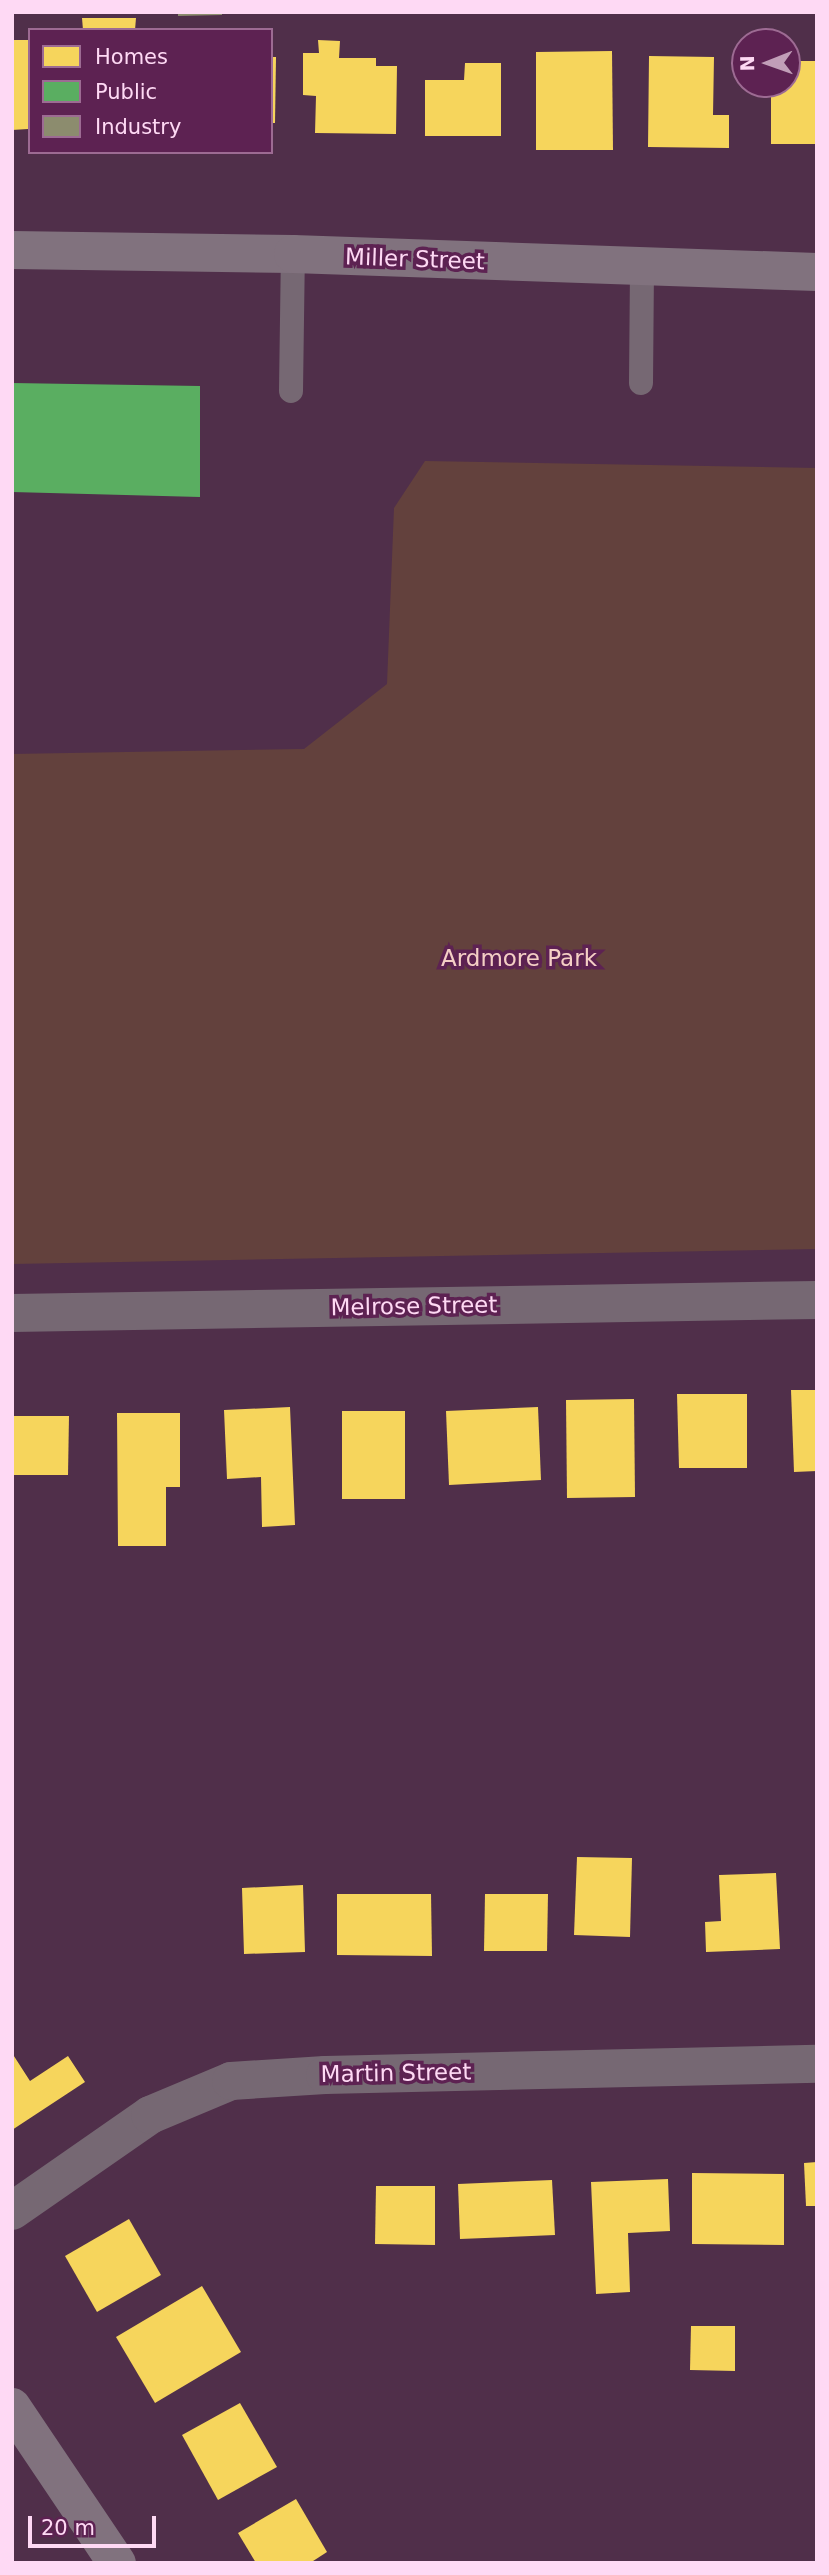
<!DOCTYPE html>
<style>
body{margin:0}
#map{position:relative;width:829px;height:2575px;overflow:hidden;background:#502f4a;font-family:"DejaVu Sans",sans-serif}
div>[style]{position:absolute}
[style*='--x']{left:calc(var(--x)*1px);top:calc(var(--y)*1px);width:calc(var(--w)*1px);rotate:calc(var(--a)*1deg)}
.green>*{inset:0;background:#63413d}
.homes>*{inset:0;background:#f6d55c}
.public>*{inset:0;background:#5aae61}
.industry>*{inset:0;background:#8c8c6e}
.lane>*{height:24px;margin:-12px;padding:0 12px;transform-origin:12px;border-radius:12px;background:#766873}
.street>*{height:38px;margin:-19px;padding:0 19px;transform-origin:19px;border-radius:19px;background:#766873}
.secondary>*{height:38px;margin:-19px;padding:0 19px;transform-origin:19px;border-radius:19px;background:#81727e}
span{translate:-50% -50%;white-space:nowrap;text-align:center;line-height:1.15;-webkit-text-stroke:7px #5d2252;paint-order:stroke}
.street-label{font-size:23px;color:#fed9f4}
.park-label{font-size:23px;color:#f4cfc5}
.frame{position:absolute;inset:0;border:14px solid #fed9f4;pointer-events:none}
.legend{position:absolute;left:28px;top:28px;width:245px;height:126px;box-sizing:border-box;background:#5d2252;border:2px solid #9d6b93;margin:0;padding:9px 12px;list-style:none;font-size:21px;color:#fed9f4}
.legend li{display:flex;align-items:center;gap:14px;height:35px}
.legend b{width:35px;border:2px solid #9d6b93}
.north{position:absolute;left:731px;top:28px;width:70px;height:70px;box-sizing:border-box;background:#5d2252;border:2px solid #9d6b93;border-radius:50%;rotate:269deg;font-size:19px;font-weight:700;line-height:28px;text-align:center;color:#fed9f4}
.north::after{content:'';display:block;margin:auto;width:24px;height:32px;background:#c19eb8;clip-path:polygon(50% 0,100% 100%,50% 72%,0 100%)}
.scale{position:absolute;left:28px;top:2516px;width:128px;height:32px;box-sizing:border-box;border:4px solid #fed9f4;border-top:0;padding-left:9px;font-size:21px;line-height:24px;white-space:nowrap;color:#fed9f4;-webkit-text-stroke:5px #5d2252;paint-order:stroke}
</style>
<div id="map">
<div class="green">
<i style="clip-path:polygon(425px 461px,817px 468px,817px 1249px,12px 1264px,12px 754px,304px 749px,387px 684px,394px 508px)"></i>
</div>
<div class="homes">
<i style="clip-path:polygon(82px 18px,136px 18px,135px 30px,83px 30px)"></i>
<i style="clip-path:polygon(12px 40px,29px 40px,28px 129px,12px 130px)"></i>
<i style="clip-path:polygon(318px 40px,340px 41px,339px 58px,376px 58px,376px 66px,397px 66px,396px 134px,315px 133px,316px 96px,303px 95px,303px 53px,319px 53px)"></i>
<i style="clip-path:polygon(612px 51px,613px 150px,536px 150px,536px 52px)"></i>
<i style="clip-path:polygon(649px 56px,714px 57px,713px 115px,729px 115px,729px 148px,648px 147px)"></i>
<i style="clip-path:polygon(271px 57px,276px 57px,275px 123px,271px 123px)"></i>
<i style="clip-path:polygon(787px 61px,817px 61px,817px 144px,771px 144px,771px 84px,787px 84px)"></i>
<i style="clip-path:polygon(465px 63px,501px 63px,501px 136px,425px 136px,425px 80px,464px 80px)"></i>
<i style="clip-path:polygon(791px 1390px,817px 1390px,817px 1471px,794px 1472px)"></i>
<i style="clip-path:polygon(677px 1394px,747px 1394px,747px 1468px,679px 1468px)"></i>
<i style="clip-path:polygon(634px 1399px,635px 1497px,567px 1498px,566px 1400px)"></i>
<i style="clip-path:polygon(290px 1407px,295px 1525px,262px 1527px,261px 1477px,227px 1479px,224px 1410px)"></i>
<i style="clip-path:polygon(538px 1407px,541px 1480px,449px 1485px,446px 1411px)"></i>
<i style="clip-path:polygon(342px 1411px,405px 1411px,405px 1499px,342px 1499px)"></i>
<i style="clip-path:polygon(117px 1413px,180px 1413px,180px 1487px,166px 1487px,166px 1546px,118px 1546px)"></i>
<i style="clip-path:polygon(12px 1416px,69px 1416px,68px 1475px,12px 1475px)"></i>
<i style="clip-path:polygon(577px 1857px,632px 1858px,630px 1937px,574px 1935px)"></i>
<i style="clip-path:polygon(776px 1873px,780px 1949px,706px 1952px,705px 1922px,721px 1921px,719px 1875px)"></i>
<i style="clip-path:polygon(303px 1885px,305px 1952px,244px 1954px,242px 1888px)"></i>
<i style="clip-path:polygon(337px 1894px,431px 1894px,432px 1956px,337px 1955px)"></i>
<i style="clip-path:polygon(485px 1894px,548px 1894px,547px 1951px,484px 1951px)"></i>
<i style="clip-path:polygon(12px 2053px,30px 2081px,68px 2056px,85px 2082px,12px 2130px)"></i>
<i style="clip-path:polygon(817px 2162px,817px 2206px,806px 2206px,804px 2163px)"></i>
<i style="clip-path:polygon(692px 2173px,784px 2174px,784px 2245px,692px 2244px)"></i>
<i style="clip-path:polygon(668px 2179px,670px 2231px,628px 2233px,630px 2292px,596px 2294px,591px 2182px)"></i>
<i style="clip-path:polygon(552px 2180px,555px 2235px,460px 2239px,458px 2184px)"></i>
<i style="clip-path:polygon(376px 2186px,435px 2186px,435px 2245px,375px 2244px)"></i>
<i style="clip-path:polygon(129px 2219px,161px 2275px,97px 2312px,65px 2256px)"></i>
<i style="clip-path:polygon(202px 2286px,241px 2352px,155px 2403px,116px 2337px)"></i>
<i style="clip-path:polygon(691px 2326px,735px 2326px,735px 2371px,690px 2370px)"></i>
<i style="clip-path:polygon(240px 2403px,277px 2467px,218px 2500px,182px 2435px)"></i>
<i style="clip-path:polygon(296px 2499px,327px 2552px,310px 2563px,256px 2563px,238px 2533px)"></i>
</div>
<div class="public">
<i style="clip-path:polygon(12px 383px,200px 386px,200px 497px,12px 492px)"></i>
</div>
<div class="industry">
<i style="clip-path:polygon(178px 12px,222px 12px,222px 15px,178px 16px)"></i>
</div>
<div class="lane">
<i style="--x:641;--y:383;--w:114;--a:-89.5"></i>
<i style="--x:291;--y:391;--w:137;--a:-89.2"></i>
</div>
<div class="street">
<i style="--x:12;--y:1313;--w:805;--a:-0.93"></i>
<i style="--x:12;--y:2211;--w:168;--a:-34.8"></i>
<i style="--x:150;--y:2115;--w:88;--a:-22.8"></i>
<i style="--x:231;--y:2081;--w:94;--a:-3.7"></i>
<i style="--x:325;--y:2075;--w:492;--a:-1.3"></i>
</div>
<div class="secondary">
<i style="--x:12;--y:250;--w:281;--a:0.8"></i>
<i style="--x:293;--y:254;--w:524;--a:1.97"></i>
<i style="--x:12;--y:2407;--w:188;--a:56.1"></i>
</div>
<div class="street-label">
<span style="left:415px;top:259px;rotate:2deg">Miller Street</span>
<span style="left:414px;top:1306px;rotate:-1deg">Melrose Street</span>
<span style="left:396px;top:2073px;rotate:-1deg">Martin Street</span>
</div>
<div class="park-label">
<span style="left:519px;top:958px">Ardmore Park</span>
</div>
<div class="frame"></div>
<ul class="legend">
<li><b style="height:19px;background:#f6d55c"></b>Homes</li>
<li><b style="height:19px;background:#5aae61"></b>Public</li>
<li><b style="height:19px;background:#8c8c6e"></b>Industry</li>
</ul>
<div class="north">N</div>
<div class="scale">20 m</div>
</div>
